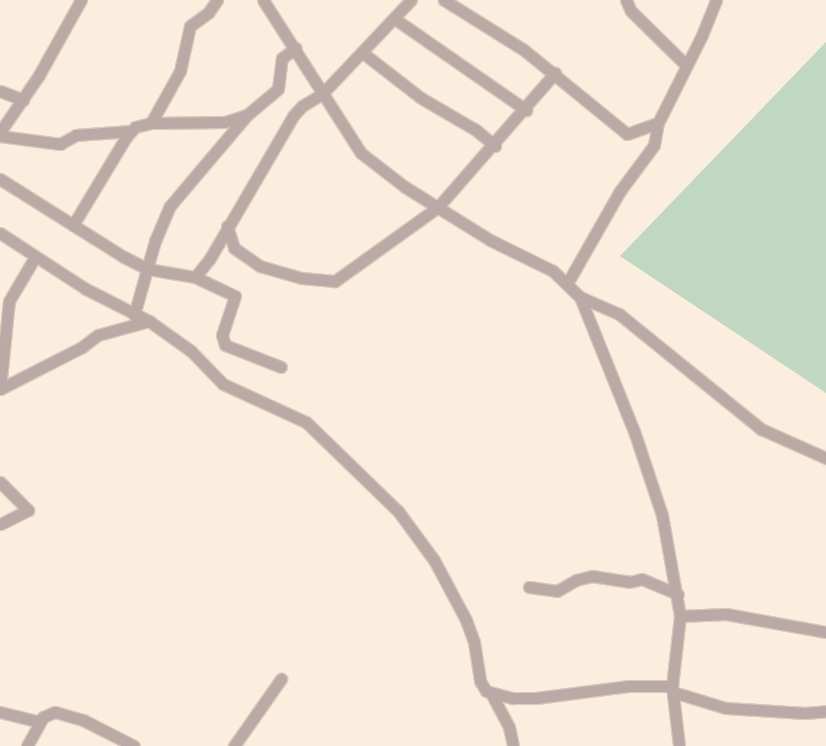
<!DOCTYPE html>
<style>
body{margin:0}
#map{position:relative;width:826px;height:746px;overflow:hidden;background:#fbeede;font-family:"Alegreya Sans",sans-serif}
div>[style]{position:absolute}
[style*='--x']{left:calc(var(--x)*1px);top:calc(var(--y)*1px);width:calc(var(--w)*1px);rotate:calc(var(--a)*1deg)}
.green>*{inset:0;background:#c0d7c2}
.roads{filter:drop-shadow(1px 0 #d6cabc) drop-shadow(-1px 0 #d6cabc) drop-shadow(0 1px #d6cabc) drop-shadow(0 -1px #d6cabc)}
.minor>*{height:11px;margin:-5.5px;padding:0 5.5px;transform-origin:5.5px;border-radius:5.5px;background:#bba9a5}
span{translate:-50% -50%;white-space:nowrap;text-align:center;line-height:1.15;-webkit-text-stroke:4.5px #fefefe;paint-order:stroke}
</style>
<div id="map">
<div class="green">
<i style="clip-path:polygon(826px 42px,826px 393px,620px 256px)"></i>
</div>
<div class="roads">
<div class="minor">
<i style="--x:263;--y:0;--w:182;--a:57.4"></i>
<i style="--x:361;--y:153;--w:56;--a:37.7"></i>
<i style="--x:405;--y:187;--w:100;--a:31.9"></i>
<i style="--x:490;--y:240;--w:70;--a:26.2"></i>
<i style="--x:553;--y:271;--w:37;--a:44"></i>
<i style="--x:580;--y:297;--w:144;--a:68.1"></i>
<i style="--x:634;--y:431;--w:89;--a:71.6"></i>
<i style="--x:662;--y:515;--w:103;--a:79.9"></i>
<i style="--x:680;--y:616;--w:70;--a:96.5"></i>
<i style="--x:672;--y:686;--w:60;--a:83.3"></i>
<i style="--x:444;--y:0;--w:94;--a:32"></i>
<i style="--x:524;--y:50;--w:133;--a:39.2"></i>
<i style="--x:627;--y:134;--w:33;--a:-20"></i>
<i style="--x:626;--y:0;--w:12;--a:66"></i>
<i style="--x:631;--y:11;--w:77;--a:44.5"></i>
<i style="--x:395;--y:19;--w:160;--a:34.8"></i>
<i style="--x:363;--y:53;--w:73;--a:37.8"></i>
<i style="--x:421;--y:98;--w:64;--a:30.2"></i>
<i style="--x:476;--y:130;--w:25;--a:40"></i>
<i style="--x:0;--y:91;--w:25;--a:21"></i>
<i style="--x:151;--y:123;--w:60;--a:-60.9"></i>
<i style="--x:180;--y:71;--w:46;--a:-77.5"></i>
<i style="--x:190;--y:26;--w:22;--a:-36"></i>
<i style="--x:208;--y:13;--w:16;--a:-55"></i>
<i style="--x:0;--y:132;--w:69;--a:-55.6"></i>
<i style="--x:39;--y:75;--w:86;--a:-60.8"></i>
<i style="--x:0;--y:136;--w:61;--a:7.6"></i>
<i style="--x:60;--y:144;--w:18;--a:-29"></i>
<i style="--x:76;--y:135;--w:55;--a:-4.2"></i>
<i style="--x:0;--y:179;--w:146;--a:32.2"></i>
<i style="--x:124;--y:257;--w:27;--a:27"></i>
<i style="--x:148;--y:269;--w:48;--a:9.7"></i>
<i style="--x:195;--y:277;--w:22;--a:-51"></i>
<i style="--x:209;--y:260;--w:167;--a:-59.7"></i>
<i style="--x:293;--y:116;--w:13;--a:-48"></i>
<i style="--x:302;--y:106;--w:23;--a:-31"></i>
<i style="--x:322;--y:94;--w:129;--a:-46.6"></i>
<i style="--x:73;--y:225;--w:103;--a:-58.9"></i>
<i style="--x:126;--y:137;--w:13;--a:-48"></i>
<i style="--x:135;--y:127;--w:16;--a:-14"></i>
<i style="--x:151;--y:123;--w:74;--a:-0.8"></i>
<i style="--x:225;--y:122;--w:23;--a:-18"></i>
<i style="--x:227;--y:226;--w:23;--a:72"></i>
<i style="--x:234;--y:248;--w:32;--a:35"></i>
<i style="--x:260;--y:266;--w:43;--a:16.3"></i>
<i style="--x:301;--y:278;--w:34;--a:5"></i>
<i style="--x:335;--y:281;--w:127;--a:-35.7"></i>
<i style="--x:438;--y:207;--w:178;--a:-48.9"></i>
<i style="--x:0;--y:233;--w:103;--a:33.1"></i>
<i style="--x:86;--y:289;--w:71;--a:26.9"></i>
<i style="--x:149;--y:321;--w:52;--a:35.5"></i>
<i style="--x:191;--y:351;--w:46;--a:45.9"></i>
<i style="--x:223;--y:384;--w:91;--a:24.6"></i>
<i style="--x:306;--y:422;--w:128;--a:44.1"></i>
<i style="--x:398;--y:511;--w:61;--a:53.7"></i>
<i style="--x:434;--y:560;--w:68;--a:61.9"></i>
<i style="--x:466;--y:620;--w:23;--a:70"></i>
<i style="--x:474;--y:642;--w:39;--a:81"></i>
<i style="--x:480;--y:681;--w:12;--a:59"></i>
<i style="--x:486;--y:691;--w:28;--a:15"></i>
<i style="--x:513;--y:698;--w:23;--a:0"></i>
<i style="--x:536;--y:698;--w:94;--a:-7.4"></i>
<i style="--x:629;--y:686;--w:43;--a:0"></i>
<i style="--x:195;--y:277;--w:44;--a:25.4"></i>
<i style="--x:235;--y:296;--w:41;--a:108.4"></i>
<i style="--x:222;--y:335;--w:10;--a:73"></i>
<i style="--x:225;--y:345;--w:60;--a:21.4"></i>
<i style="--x:568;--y:282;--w:105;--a:-60.3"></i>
<i style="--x:620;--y:191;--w:57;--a:-53.5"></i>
<i style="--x:654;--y:145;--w:22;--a:-80"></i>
<i style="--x:658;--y:123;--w:98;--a:-63.4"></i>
<i style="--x:702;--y:35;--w:38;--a:-68"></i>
<i style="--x:580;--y:297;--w:43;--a:23.6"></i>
<i style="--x:619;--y:314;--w:183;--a:39"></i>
<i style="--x:761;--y:429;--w:71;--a:24"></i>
<i style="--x:134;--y:315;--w:77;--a:-74.2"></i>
<i style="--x:155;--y:241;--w:38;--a:-67"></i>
<i style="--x:170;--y:206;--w:119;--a:-49.8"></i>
<i style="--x:247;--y:115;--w:40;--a:-40"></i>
<i style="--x:278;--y:89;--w:31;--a:-83"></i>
<i style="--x:282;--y:58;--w:17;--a:-36"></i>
<i style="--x:0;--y:389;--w:92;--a:-27.1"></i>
<i style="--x:82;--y:347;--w:20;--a:-37"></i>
<i style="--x:98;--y:335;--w:53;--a:-15.4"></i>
<i style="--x:0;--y:389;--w:88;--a:-84.2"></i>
<i style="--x:9;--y:301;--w:51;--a:-59.4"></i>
<i style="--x:0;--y:482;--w:40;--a:45"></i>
<i style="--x:28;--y:510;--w:31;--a:153"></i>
<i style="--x:529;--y:587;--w:28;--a:8"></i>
<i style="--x:557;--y:591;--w:22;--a:-30"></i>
<i style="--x:576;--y:580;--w:16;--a:-14"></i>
<i style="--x:592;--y:576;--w:37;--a:9"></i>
<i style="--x:629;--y:582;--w:13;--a:-13"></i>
<i style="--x:642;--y:579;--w:39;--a:23"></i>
<i style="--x:680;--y:616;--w:46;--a:-2.5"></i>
<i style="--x:726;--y:614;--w:102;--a:10.2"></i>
<i style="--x:673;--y:692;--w:55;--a:16.8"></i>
<i style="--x:726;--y:708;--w:79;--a:3.6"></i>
<i style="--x:805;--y:713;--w:21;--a:-5"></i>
<i style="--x:492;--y:695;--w:36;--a:62"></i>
<i style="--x:509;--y:727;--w:19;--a:78"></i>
<i style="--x:0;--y:712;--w:41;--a:14"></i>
<i style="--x:27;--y:746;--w:33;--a:-61"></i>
<i style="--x:43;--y:717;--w:13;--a:-23"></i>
<i style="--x:55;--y:712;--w:29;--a:16"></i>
<i style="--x:83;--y:720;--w:57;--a:27"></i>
<i style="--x:234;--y:746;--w:82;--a:-55"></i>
</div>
</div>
</div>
